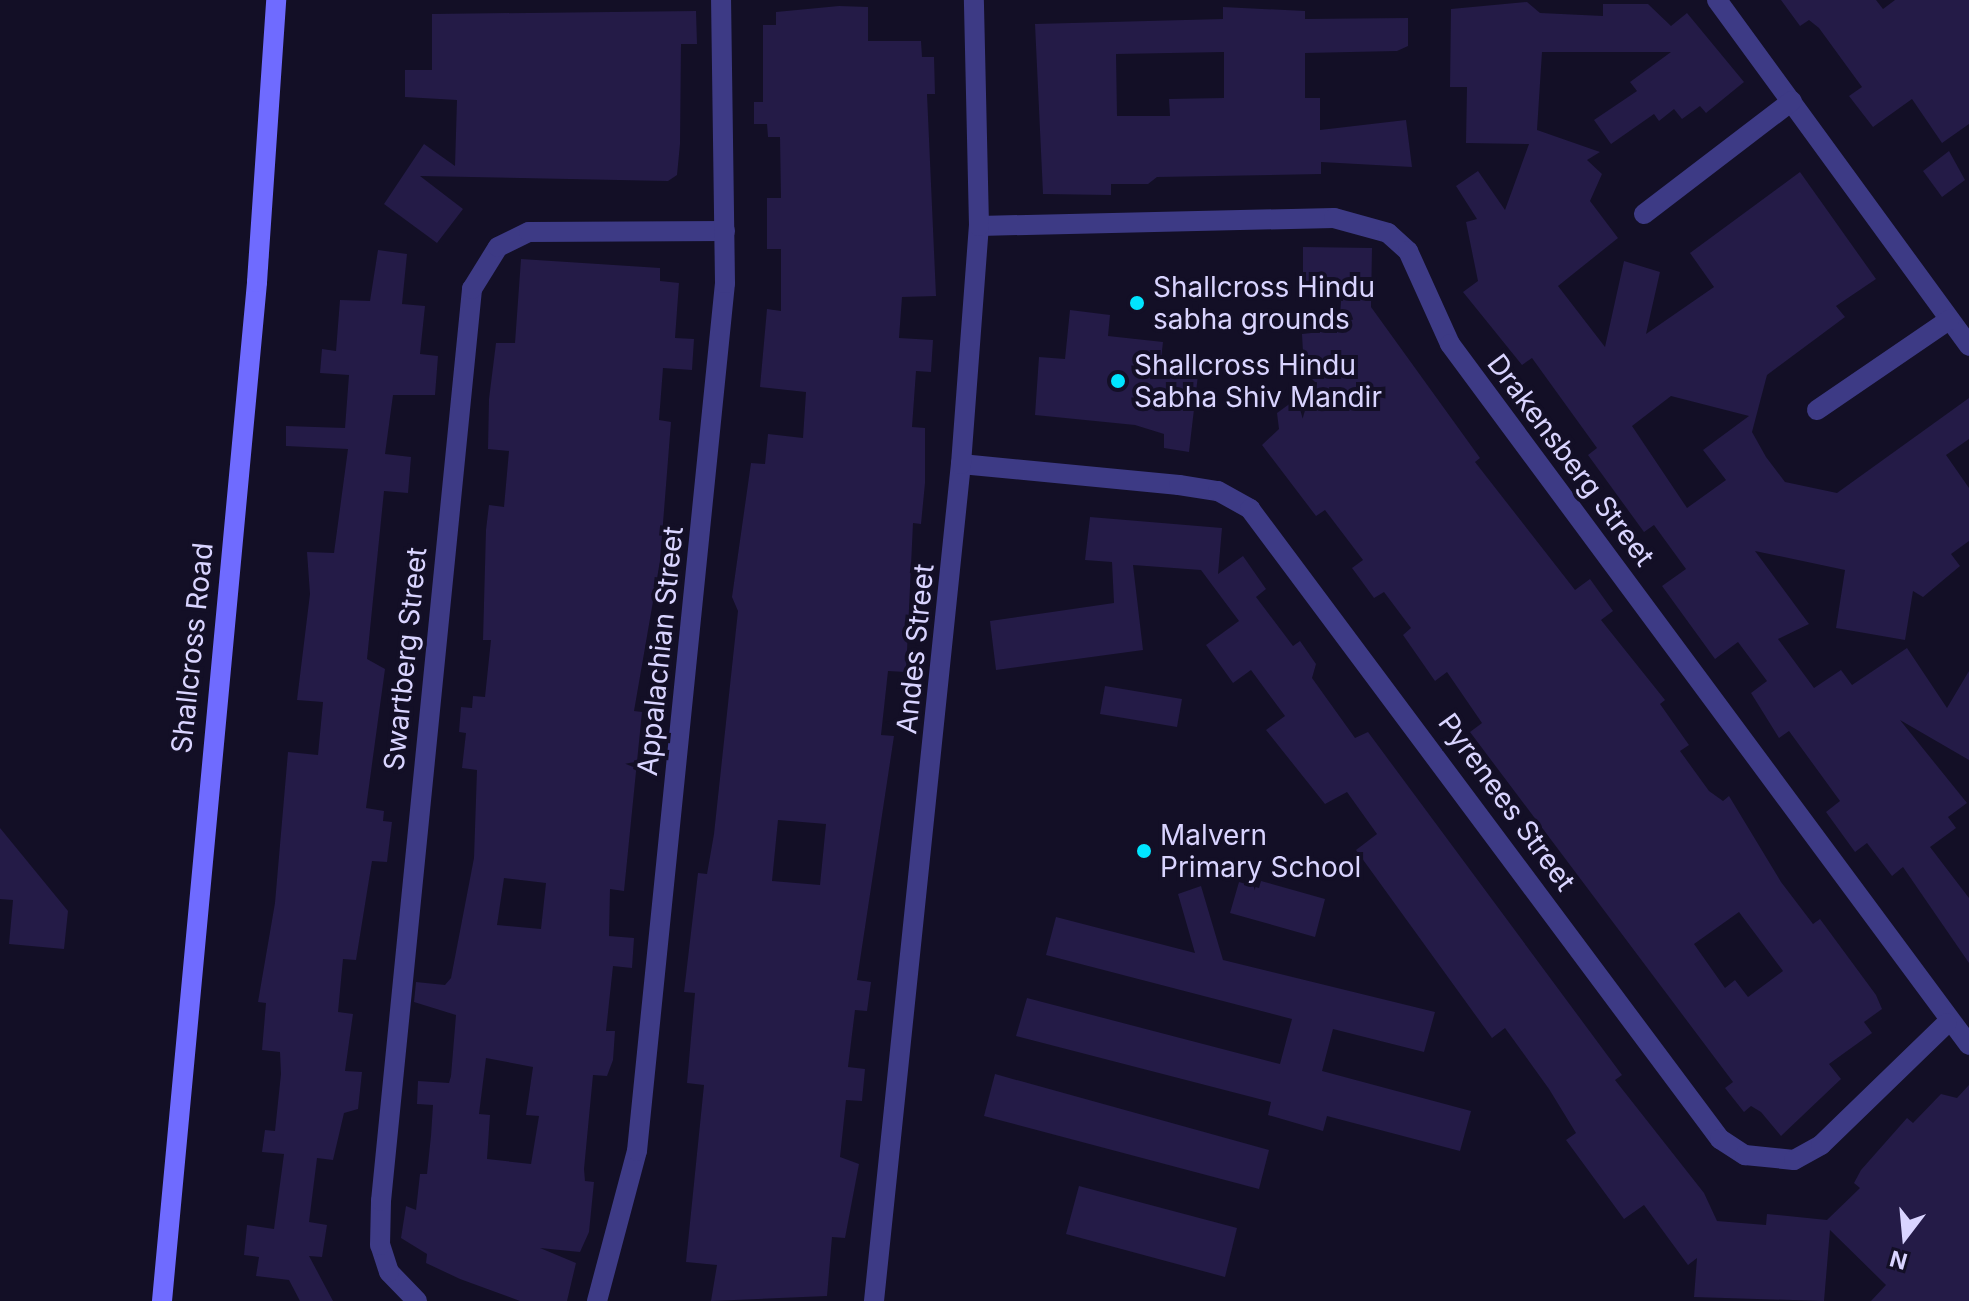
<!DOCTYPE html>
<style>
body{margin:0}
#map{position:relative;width:1969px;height:1301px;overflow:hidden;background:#130f26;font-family:Inter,sans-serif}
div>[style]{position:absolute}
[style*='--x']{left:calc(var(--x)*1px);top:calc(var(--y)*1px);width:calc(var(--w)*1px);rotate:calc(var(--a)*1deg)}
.building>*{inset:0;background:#241b47}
.street>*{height:20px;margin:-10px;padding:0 10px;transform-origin:10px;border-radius:10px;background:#3d3a85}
.secondary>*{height:20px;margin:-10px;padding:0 10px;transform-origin:10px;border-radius:10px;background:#6f6bff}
.dots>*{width:22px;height:22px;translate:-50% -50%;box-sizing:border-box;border:4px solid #130f26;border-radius:50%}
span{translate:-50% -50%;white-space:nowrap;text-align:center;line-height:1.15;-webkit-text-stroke:8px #130f26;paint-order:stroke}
.poi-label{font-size:28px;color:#d9d4ff}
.left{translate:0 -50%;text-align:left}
.street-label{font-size:28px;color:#d9d4ff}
.north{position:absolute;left:1865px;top:1197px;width:80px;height:80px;-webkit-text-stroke:6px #130f26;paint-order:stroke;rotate:196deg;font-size:22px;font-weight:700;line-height:32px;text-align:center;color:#d9d4ff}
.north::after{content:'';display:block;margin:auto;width:28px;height:36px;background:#d9d4ff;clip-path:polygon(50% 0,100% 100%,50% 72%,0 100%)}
</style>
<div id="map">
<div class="building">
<i style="clip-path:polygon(1781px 0,1876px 0,1883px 9px,1895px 0,1969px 0,1969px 124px,1942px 143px,1912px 99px,1873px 127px,1849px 96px,1862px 87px,1819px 28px,1809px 20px,1800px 26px)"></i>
<i style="clip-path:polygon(evenodd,1527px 2px,1540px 13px,1603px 16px,1603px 4px,1648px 4px,1671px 26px,1687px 13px,1744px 82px,1706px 113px,1700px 106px,1682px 119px,1674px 109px,1659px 121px,1654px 114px,1611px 144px,1594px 120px,1637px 91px,1630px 82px,1671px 52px,1542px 52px,1537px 130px,1600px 152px,1587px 160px,1602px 174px,1590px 201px,1618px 238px,1558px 286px,1605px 347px,1624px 261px,1660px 272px,1646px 334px,1714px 287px,1690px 253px,1800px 172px,1876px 279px,1836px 306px,1845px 317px,1767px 375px,1752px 432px,1766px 457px,1785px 482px,1837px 493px,1969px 398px,1969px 439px,1946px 455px,1969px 488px,1969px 541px,1951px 554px,1960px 566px,1923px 597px,1913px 591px,1905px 640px,1836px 628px,1845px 570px,1755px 551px,1809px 624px,1778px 639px,1814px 688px,1841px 670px,1852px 685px,1907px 648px,1947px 708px,1969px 671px,1969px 760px,1900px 720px,1967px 803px,1948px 817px,1956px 828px,1930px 847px,1969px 898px,1969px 963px,1903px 867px,1892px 876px,1867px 843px,1855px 852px,1826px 812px,1840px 801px,1789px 731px,1779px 738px,1751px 693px,1767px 681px,1738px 642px,1715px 659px,1662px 586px,1686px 569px,1654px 525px,1644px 532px,1588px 455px,1597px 448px,1532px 358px,1522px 365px,1463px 292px,1478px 281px,1466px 222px,1477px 219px,1456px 186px,1478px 171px,1505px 210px,1529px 144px,1466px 143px,1467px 87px,1450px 87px,1451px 9px,1527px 2px,1671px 396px,1749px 416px,1703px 450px,1726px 480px,1687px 508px,1632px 426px,1671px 396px)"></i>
<i style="clip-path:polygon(evenodd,839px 6px,868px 7px,868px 41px,921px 41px,922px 57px,934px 57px,935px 94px,927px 94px,936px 296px,902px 297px,899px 338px,933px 340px,931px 372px,916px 371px,912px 427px,925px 428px,925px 483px,921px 524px,913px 523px,906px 672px,888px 671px,881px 735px,894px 736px,857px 980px,871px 982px,867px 1011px,855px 1010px,848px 1067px,865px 1069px,862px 1101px,846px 1100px,840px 1157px,859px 1164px,845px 1238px,832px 1237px,827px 1296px,711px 1301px,717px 1265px,686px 1262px,704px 1085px,687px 1083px,695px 993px,684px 992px,698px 873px,707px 874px,714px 834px,738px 611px,732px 597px,751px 463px,765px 464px,768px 434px,803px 438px,806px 392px,760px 387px,767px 309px,781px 311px,781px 249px,767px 249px,767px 198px,781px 198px,780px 137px,768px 137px,767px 124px,754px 124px,754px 102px,763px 102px,763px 25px,776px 25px,776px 12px,839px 6px,778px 820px,826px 824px,820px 885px,772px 881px,778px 820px)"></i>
<i style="clip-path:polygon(evenodd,1223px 7px,1305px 11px,1305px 19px,1408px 18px,1408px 46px,1397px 51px,1305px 53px,1305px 98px,1320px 98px,1320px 130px,1406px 120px,1412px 167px,1321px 162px,1321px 174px,1157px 177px,1148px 184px,1111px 184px,1111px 195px,1043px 194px,1035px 24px,1223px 19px,1223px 7px,1224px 52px,1224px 98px,1169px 99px,1170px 116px,1117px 116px,1116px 54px,1224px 52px)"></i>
<i style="clip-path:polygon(696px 11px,697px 44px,681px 44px,680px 144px,677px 175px,668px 181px,420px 176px,463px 209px,437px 243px,384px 204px,424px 144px,455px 166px,457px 100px,405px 97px,405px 70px,432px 70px,432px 14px)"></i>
<i style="clip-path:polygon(1949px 151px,1965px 180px,1942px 197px,1923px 171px)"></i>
<i style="clip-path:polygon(evenodd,1303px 247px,1372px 248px,1371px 307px,1480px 458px,1475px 462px,1575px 590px,1590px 579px,1613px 611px,1601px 620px,1665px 700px,1660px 704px,1689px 745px,1680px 751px,1709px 791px,1723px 801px,1729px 796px,1781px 882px,1813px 924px,1820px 919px,1876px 995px,1882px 1009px,1864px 1022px,1872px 1033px,1829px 1064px,1841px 1079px,1781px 1136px,1761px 1112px,1751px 1106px,1744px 1112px,1725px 1088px,1733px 1082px,1470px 732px,1482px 723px,1447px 672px,1435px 681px,1403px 635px,1411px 628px,1384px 592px,1374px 598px,1352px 568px,1363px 560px,1325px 510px,1316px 516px,1262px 445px,1279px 429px,1277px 413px,1317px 384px,1304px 371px,1302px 334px,1339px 330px,1342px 287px,1303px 286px,1303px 247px,1739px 912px,1783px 971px,1748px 997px,1735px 980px,1725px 988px,1694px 944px,1739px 912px)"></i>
<i style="clip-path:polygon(378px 250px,407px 254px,402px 304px,425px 306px,420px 354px,438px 356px,435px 395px,393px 395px,385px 454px,411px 457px,408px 493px,384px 491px,367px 659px,385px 669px,366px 808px,384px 811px,383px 821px,392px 822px,387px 862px,372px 861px,356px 960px,343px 959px,338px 1012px,353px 1014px,345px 1071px,362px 1072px,358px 1109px,344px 1113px,333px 1160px,317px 1158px,309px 1222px,327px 1225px,322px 1257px,309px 1256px,333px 1301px,300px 1301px,289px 1280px,256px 1276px,259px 1257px,244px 1255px,247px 1225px,274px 1229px,284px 1154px,262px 1152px,265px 1130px,275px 1131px,281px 1074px,280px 1052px,262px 1050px,266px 1003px,258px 1002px,275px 903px,288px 752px,318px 755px,323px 702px,297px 700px,310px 594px,307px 552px,334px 553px,348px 449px,286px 446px,286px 426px,345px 428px,349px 375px,320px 373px,322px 349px,336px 351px,340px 300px,370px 301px)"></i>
<i style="clip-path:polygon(evenodd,521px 259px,660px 268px,660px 281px,679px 283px,675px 338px,694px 339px,692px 370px,663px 368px,659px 420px,671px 422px,660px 561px,634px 711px,642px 712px,624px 891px,610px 889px,609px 936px,634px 938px,632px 968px,613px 966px,606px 1031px,615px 1031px,613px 1060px,607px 1076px,593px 1075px,584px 1169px,585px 1181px,594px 1182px,589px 1232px,580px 1252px,540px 1248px,576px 1263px,567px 1301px,520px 1301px,460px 1279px,426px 1263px,427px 1254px,401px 1238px,406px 1206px,416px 1210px,420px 1174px,427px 1174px,431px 1136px,433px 1105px,417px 1104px,418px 1081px,449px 1083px,451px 1076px,456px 1015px,414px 1002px,416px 982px,445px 985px,451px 978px,474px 858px,477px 770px,462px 768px,466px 733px,459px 732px,461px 707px,472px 708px,473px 696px,485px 697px,491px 640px,483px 640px,486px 530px,489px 505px,504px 507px,509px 451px,488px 449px,489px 399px,496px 343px,515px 343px,521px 259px,504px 878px,546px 883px,541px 929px,497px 925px,504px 878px,521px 259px,486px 1058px,533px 1067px,526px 1115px,539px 1116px,531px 1164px,487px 1159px,490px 1115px,479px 1114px,486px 1058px)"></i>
<i style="clip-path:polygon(1070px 310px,1110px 315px,1108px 336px,1163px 342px,1160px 369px,1198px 375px,1189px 452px,1164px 448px,1164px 434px,1135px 425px,1035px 415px,1039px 357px,1065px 359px)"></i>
<i style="clip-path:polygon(1090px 517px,1222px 528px,1218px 574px,1243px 556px,1266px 589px,1256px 597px,1293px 646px,1300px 641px,1316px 664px,1312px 678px,1355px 738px,1368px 732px,1622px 1075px,1615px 1080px,1704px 1193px,1717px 1221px,1766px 1225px,1767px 1214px,1827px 1220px,1860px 1188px,1854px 1183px,1861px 1170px,1907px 1118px,1913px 1123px,1941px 1094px,1957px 1098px,1969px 1085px,1969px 1301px,1871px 1301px,1886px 1285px,1830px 1230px,1824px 1301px,1694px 1297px,1697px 1258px,1688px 1265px,1644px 1205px,1624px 1219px,1566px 1140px,1576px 1133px,1549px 1089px,1505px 1028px,1492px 1038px,1356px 850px,1377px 834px,1347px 792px,1325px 804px,1266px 730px,1285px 716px,1251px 670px,1233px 683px,1206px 645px,1239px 621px,1201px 570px,1133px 565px,1143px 650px,996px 670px,990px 621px,1114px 603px,1112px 562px,1085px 560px)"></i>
<i style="clip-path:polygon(1105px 686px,1182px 699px,1177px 727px,1100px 714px)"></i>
<i style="clip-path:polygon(0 828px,68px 911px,64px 949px,9px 944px,13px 900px,0 899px)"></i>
<i style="clip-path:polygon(1261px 881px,1325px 899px,1315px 937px,1230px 913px,1239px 882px,1259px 888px)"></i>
<i style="clip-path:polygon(1201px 886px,1223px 960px,1435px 1012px,1424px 1052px,1333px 1029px,1322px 1071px,1471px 1111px,1460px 1151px,1327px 1116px,1323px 1131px,1268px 1115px,1271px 1102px,1016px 1036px,1027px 998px,1280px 1064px,1292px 1019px,1046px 955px,1056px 917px,1195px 953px,1178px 894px)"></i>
<i style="clip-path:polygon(995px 1074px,1269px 1150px,1259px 1189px,984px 1116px)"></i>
<i style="clip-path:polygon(1079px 1186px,1237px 1228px,1225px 1277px,1066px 1234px)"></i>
</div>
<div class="street">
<i style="--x:1717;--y:0;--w:428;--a:53.9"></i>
<i style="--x:1644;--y:214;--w:186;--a:-37.4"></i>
<i style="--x:979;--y:226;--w:355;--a:-1.3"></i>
<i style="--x:1334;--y:218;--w:56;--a:15.5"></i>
<i style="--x:1388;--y:233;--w:27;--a:42"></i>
<i style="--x:1408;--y:251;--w:102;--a:65.7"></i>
<i style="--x:1450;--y:344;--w:872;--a:53.48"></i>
<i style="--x:1817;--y:410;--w:160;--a:-34.3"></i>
<i style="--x:961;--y:464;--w:219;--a:5.5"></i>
<i style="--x:1179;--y:485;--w:39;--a:9"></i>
<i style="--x:1218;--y:491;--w:37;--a:29"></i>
<i style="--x:1250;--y:509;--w:786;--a:53.28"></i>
<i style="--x:1720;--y:1139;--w:30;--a:33"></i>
<i style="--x:1745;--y:1155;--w:49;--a:5.8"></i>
<i style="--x:1794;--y:1160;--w:31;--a:-29"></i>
<i style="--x:1821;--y:1145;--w:175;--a:-44.1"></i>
<i style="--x:417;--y:1301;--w:40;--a:-134"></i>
<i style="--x:389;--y:1272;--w:28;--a:-108"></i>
<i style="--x:380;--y:1245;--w:44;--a:-88.7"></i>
<i style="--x:381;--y:1201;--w:917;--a:-84.3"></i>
<i style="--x:472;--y:289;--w:49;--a:-58.2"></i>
<i style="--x:498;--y:247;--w:34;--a:-26"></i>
<i style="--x:529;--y:232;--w:196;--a:-0.3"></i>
<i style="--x:597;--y:1301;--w:155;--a:-75.1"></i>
<i style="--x:637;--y:1151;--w:872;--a:-84.21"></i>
<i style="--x:725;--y:283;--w:283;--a:-90.8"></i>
<i style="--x:874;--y:1301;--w:842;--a:-84.07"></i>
<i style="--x:961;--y:464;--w:239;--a:-85.7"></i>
<i style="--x:979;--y:226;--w:226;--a:-91.3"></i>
</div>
<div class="secondary">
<i style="--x:162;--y:1301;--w:1023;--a:-84.67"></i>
<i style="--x:257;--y:282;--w:283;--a:-86.1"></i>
</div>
<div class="dots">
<i style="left:1137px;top:303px;background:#00e5ff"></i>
<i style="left:1118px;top:381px;background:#00e5ff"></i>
<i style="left:1144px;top:851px;background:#00e5ff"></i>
</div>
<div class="poi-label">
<span class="left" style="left:1153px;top:303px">Shallcross Hindu<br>sabha grounds</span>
<span class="left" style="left:1134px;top:381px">Shallcross Hindu<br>Sabha Shiv Mandir</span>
<span class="left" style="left:1160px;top:851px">Malvern<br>Primary School</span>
</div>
<div class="street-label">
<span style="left:1571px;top:460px;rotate:53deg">Drakensberg Street</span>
<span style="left:192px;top:648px;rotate:-84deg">Shallcross Road</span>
<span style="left:915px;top:649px;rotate:-84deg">Andes Street</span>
<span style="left:660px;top:651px;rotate:-84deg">Appalachian Street</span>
<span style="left:405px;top:659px;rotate:-84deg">Swartberg Street</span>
<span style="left:1507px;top:802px;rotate:54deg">Pyrenees Street</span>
</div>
<div class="north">N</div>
</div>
